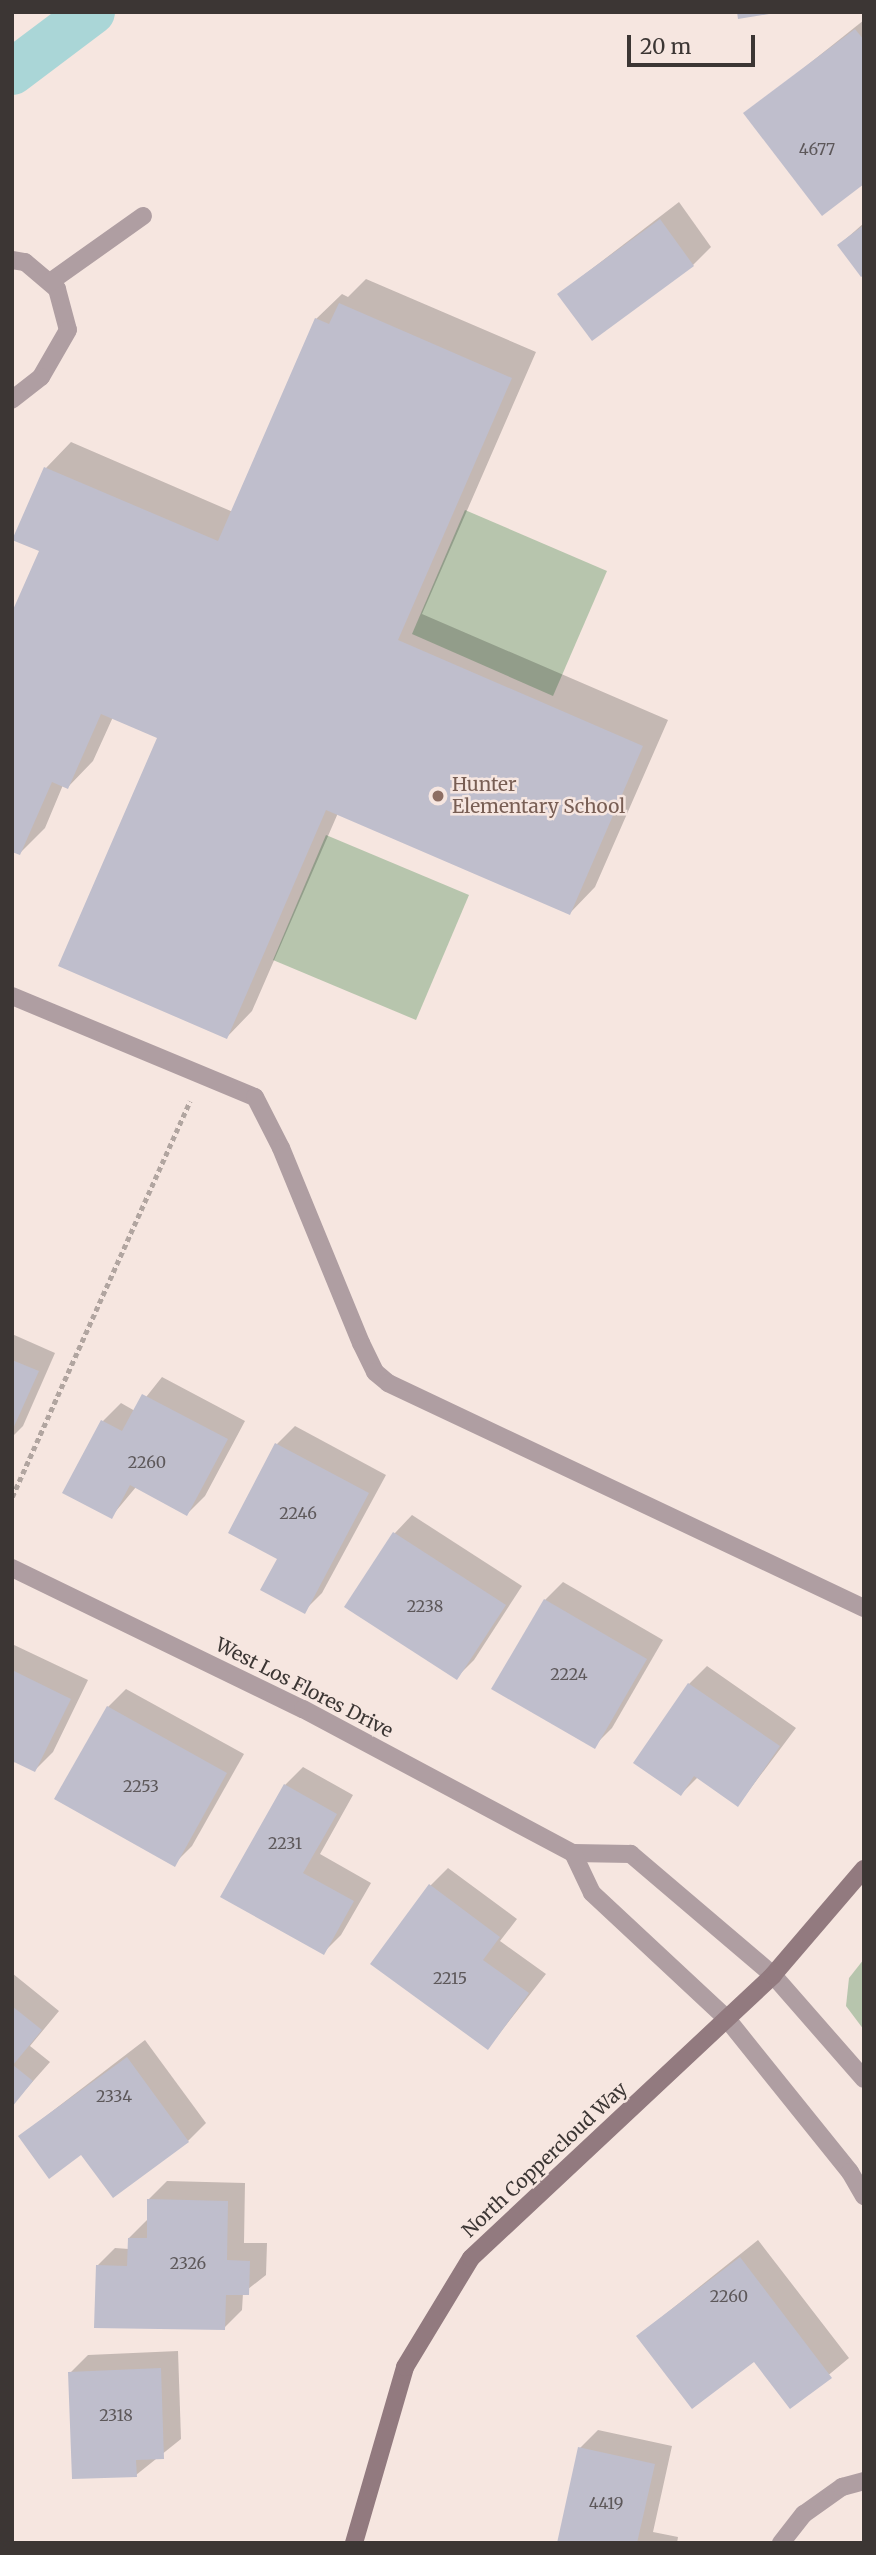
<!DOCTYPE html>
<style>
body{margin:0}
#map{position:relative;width:876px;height:2555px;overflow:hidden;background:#f6e6e0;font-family:Merriweather,serif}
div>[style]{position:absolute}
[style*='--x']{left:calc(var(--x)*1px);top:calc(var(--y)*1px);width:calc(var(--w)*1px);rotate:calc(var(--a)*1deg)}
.green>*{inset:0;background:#b7c5ad}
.shadow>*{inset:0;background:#0003}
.canal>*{height:46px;margin:-23px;padding:0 23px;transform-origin:23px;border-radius:23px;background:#aad6d7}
.building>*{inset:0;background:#bfbecc}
.path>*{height:4.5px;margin-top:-2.25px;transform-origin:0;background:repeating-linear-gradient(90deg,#b1a5a0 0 5px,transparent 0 8.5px)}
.lane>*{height:18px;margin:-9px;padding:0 9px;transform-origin:9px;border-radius:9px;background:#af9ea2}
.street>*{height:18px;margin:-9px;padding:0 9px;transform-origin:9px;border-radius:9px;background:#af9ea2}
.secondary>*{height:18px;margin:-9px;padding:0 9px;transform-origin:9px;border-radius:9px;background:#927a7f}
.dots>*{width:19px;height:19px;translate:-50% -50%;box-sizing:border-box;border:4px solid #f6e6e0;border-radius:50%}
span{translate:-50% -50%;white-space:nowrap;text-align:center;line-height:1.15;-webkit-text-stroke:5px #f6e6e0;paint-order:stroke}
.number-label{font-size:16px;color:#5d585a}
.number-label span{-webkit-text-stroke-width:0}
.education-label{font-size:19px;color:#785e54}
.left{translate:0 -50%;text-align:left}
.street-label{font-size:19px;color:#3c3634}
.frame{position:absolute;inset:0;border:14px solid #3c3634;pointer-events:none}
.scale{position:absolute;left:627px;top:35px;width:128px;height:32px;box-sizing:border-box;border:4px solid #3c3634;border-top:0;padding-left:9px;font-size:21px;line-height:24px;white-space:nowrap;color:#3c3634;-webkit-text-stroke:5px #f6e6e0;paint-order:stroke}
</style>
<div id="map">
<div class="green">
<i style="clip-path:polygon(465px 510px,607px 571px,553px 696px,412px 634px)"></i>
<i style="clip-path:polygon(326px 835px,469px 895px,416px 1020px,273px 960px)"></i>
<i style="clip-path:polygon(864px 1959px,864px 2030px,846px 2006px,849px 1978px)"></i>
</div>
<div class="shadow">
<i style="clip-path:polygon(864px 20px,864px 182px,746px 114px)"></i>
<i style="clip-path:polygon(679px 202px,711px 247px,693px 265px,559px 294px)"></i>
<i style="clip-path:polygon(864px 223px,864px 273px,839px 245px)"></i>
<i style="clip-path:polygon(366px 279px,536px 352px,422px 614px,668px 720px,595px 887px,570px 913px,338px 813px,252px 1011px,227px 1037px,159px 737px,113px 717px,93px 761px,68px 787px,63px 785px,45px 828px,20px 853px,46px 468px,71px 442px,233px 512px,316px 319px,342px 294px,348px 297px)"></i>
<i style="clip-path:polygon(12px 1334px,55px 1353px,23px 1426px,12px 1437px)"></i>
<i style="clip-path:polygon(162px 1377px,245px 1421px,205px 1496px,187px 1514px,136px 1487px,111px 1517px,103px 1421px,121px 1403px,135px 1411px)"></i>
<i style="clip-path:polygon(295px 1426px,386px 1475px,322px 1593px,304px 1611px,279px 1558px,277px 1444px)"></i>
<i style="clip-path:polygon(412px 1515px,522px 1586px,474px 1660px,457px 1677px,347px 1606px,395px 1533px)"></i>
<i style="clip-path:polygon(563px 1582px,663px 1640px,612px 1728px,594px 1746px,545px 1600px)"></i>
<i style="clip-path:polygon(12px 1644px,88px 1680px,53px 1752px,35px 1770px,16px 1761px,12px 1764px)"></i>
<i style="clip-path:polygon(707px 1666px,796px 1728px,738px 1805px,698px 1777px,681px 1794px,689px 1684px)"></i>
<i style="clip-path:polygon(126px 1689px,244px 1754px,192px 1846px,174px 1864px,56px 1798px,108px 1707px)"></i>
<i style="clip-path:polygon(303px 1767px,353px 1795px,320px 1854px,371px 1883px,341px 1935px,323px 1953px,222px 1897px,285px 1785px)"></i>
<i style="clip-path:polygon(448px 1868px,517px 1919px,500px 1941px,546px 1974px,488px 2048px,430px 1886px)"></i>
<i style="clip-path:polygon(12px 1973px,59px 2011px,30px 2046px,50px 2062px,12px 2105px)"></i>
<i style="clip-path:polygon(145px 2040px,206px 2123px,188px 2141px,82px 2152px,20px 2136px)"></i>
<i style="clip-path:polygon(167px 2181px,245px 2183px,244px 2243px,267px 2243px,266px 2275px,243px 2293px,242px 2310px,224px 2328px,97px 2266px,115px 2248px,129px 2249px,129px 2238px,147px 2220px,149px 2199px)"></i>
<i style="clip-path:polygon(758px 2240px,849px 2358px,790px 2407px,754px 2360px,638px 2336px)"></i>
<i style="clip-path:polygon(178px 2351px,181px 2439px,136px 2475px,70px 2373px,88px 2355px)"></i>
<i style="clip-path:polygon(598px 2430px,672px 2446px,653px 2532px,678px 2537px,677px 2543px,559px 2543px,580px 2448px)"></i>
</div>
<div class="canal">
<i style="--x:12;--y:72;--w:100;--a:-36.9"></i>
</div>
<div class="building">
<i style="clip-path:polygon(737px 12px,769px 12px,769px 14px,738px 19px)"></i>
<i style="clip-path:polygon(855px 29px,864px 40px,864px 184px,822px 216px,743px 113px)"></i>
<i style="clip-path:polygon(660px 219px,694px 266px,592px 341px,557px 294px)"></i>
<i style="clip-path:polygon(864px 225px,864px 275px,861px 277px,837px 245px)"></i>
<i style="clip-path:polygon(339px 303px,512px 378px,398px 640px,643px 746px,570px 915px,326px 810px,227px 1039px,58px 966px,157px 738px,101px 714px,68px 789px,52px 782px,20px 855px,12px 852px,12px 612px,39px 551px,12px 540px,44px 467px,218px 541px,315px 318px,329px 324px)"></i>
<i style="clip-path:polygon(12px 1360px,39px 1371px,12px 1431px)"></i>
<i style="clip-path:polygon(142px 1394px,228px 1439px,187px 1516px,130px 1485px,112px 1519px,62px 1493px,101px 1420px,122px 1431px)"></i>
<i style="clip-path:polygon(275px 1443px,369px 1493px,305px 1614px,260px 1590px,277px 1559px,228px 1533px)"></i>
<i style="clip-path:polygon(393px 1532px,506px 1605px,457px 1680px,344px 1607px)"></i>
<i style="clip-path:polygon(544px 1599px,647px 1659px,595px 1749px,491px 1689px)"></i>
<i style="clip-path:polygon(12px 1670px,71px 1699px,35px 1772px,12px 1761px)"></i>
<i style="clip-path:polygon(688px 1683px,780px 1746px,738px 1807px,694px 1776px,681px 1796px,633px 1763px)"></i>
<i style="clip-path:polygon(107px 1706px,227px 1773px,175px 1867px,54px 1799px)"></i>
<i style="clip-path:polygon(284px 1784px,337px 1814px,303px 1873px,354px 1901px,324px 1955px,220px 1897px)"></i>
<i style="clip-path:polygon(429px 1884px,500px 1937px,483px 1960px,529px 1993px,488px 2050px,370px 1964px)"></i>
<i style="clip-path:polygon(12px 2006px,42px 2030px,13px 2065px,33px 2081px,12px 2107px)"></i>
<i style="clip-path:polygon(127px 2057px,189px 2142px,113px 2198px,81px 2155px,49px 2179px,18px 2136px)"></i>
<i style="clip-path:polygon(147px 2199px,228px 2201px,227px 2260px,250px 2261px,249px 2295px,226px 2295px,225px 2330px,94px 2328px,96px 2265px,127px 2266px,128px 2238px,147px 2238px)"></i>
<i style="clip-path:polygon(740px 2257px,832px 2378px,790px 2409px,754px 2362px,692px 2409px,636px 2336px)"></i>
<i style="clip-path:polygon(161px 2368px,164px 2459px,136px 2460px,137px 2477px,72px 2479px,68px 2372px)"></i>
<i style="clip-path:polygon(578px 2447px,655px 2464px,637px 2543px,557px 2543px)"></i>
</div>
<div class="path">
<i style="--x:12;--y:1497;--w:434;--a:-65.8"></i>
</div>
<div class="lane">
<i style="--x:12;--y:260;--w:13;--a:9"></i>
<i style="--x:25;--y:262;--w:42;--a:40.2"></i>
<i style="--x:57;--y:289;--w:42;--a:75"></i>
<i style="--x:68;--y:330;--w:54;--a:119.9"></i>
<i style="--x:41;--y:377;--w:37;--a:142"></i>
<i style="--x:50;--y:282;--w:114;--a:-35.4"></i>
<i style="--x:12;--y:996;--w:263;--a:22.6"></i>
<i style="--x:255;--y:1097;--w:57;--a:63"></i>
<i style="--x:281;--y:1148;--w:211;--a:67.7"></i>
<i style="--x:361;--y:1343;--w:32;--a:64"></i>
<i style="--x:375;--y:1372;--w:17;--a:40"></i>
<i style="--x:388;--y:1383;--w:526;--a:25.3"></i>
</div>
<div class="street">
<i style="--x:12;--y:1568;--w:323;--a:25.9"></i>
<i style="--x:303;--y:1709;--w:306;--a:28.1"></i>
<i style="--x:864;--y:2079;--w:138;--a:-131.2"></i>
<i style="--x:773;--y:1975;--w:187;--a:-139.6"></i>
<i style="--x:631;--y:1854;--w:58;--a:-179"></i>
<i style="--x:573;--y:1853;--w:44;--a:64.6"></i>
<i style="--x:592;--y:1893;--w:185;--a:43"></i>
<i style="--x:727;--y:2019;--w:196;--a:51.2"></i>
<i style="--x:850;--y:2172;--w:28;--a:60"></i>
<i style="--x:781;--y:2543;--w:37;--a:-52"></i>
<i style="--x:804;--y:2514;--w:47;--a:-35.4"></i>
<i style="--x:842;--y:2487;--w:23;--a:-15"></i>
</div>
<div class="secondary">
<i style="--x:354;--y:2543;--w:183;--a:-73.8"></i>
<i style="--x:405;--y:2367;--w:127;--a:-58.8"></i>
<i style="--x:471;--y:2258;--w:414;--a:-43.1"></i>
<i style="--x:773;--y:1975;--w:140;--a:-49.4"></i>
</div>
<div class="dots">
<i style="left:438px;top:796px;background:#8d6e63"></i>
</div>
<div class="number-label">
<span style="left:817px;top:149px">4677</span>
<span style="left:147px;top:1462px">2260</span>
<span style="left:298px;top:1513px">2246</span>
<span style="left:425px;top:1606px">2238</span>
<span style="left:569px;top:1674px">2224</span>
<span style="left:141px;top:1786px">2253</span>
<span style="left:285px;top:1843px">2231</span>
<span style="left:450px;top:1978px">2215</span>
<span style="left:114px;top:2096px">2334</span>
<span style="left:188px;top:2263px">2326</span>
<span style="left:729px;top:2296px">2260</span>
<span style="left:116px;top:2415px">2318</span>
<span style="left:606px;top:2503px">4419</span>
</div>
<div class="education-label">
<span class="left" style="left:452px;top:796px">Hunter<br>Elementary School</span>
</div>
<div class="street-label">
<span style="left:304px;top:1688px;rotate:27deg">West Los Flores Drive</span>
<span style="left:545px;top:2160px;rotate:-43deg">North Coppercloud Way</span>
</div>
<div class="frame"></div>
<div class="scale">20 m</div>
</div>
